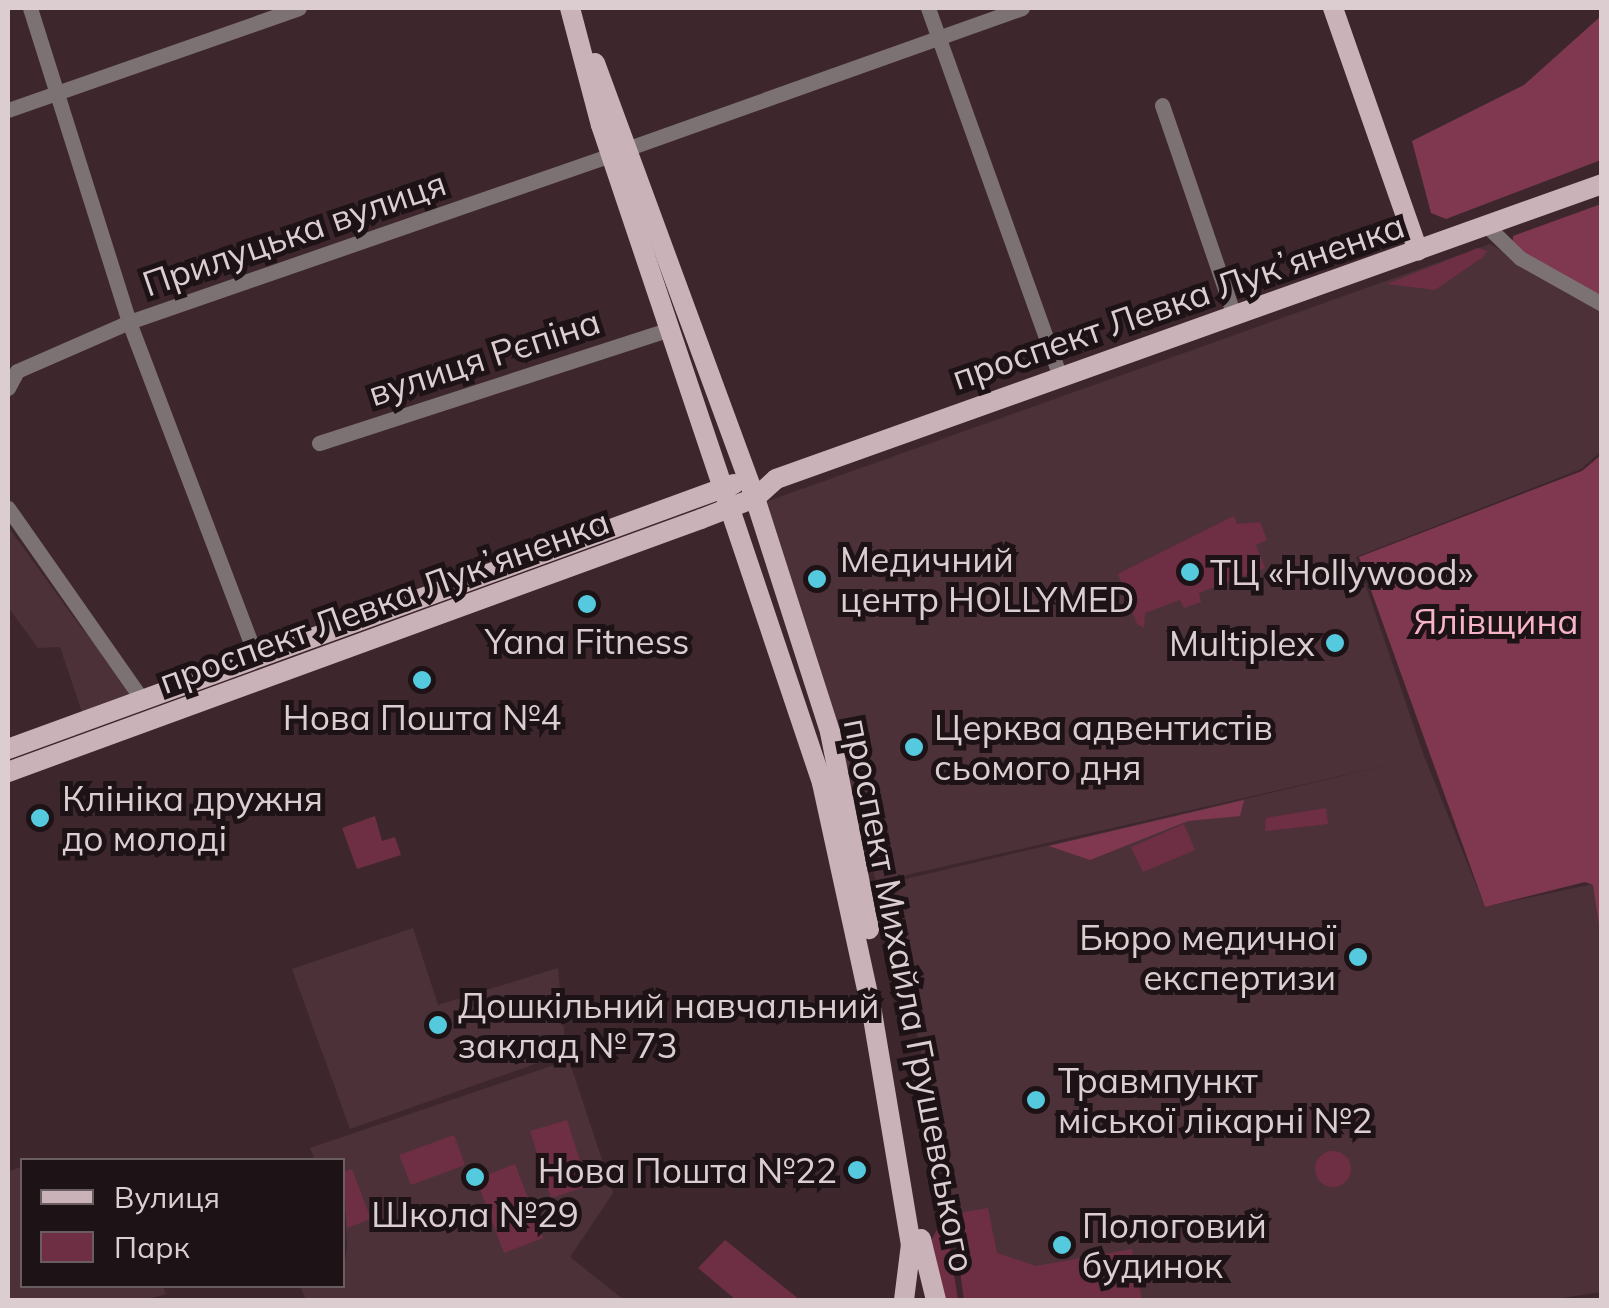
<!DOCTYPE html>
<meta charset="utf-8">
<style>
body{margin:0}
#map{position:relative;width:1609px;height:1308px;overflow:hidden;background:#3d272d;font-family:Mulish,sans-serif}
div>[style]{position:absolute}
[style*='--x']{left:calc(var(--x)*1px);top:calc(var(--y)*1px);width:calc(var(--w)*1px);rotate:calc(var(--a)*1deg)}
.built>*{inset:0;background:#4d3139}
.green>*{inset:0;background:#6e2f44}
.round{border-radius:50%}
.forest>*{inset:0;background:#803851}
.minor>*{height:15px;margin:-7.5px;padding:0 7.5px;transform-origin:7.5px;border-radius:7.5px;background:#7c7173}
.major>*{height:20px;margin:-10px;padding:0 10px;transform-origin:10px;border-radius:10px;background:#cab3b8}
.dots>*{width:28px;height:28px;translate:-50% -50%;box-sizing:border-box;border:5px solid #1d1316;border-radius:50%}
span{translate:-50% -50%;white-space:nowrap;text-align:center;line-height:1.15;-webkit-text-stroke:10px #1d1316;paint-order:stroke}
.street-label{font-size:35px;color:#dbcdd0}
.poi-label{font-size:35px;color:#dbcdd0}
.left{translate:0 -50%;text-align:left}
.right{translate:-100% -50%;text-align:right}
.park-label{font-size:35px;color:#f6b4c6}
.frame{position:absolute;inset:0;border:10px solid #dbcdd0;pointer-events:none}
.legend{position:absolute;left:20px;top:1158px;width:325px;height:130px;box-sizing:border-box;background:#1d1316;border:2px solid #695d60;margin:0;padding:12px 18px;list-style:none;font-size:30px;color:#dbcdd0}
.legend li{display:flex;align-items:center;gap:20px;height:50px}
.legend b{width:50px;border:2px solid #695d60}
</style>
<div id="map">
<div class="built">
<i style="clip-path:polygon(1490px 244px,1601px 311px,1601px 451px,1581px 469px,1356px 557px,1424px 756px,1485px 907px,1593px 884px,1602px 937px,1601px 1292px,1548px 1300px,967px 1300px,889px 883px,1401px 762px,876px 882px,836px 724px,760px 504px)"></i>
<i style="clip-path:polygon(8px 527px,80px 626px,139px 693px,82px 712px,60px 647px,38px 648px,8px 607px)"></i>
<i style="clip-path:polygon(413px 928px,438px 1005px,558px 968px,566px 1053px,350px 1129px,292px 969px)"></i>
<i style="clip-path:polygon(569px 1060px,613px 1193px,570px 1257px,624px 1300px,306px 1300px,300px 1286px,342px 1286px,347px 1246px,342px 1160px,315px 1160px,310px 1148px)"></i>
<i style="clip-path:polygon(22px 1166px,22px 1286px,163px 1286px,166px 1294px,145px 1300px,8px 1300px,8px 1172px)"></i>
</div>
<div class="green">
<i style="clip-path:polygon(1478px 248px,1487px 251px,1483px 257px,1435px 290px,1387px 284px)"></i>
<i style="clip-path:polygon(1234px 516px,1237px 524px,1260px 522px,1267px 540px,1256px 545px,1265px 568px,1199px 593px,1201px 602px,1184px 608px,1180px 600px,1145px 613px,1144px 628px,1137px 624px,1118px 574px)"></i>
<i style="clip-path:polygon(1326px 808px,1328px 824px,1265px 831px,1266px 818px)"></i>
<i style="clip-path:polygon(375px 816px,382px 841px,395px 837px,401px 855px,357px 869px,342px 828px)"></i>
<i style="clip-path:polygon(1184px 824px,1195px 850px,1143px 872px,1131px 847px)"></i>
<i style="clip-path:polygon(567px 1120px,588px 1186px,551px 1198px,530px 1131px)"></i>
<i style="clip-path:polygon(454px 1135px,465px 1165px,411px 1185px,399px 1155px)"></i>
<i class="round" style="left:1315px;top:1151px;width:36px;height:36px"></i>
<i style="clip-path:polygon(515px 1164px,543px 1238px,504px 1253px,476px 1179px)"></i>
<i style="clip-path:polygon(352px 1169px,371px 1219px,347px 1228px,343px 1172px)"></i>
<i style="clip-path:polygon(988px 1208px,997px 1253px,1036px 1266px,1132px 1249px,1142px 1300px,964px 1300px,952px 1214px)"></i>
<i style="clip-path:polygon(945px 1214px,958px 1300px,943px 1300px,931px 1241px)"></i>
<i style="clip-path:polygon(725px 1240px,800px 1300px,736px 1300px,698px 1268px)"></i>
</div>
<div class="forest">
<i style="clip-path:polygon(1601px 16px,1601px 160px,1446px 219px,1431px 213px,1412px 141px,1524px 85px)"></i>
<i style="clip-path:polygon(1601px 204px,1601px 301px,1512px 249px,1513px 236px)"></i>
<i style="clip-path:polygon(1601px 455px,1601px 937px,1593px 885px,1585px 882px,1485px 907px,1359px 557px,1582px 471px)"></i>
<i style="clip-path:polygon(1244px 800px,1240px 816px,1188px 821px,1090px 860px,1049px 846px)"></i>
</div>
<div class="minor">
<i style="--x:30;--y:8;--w:329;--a:72.5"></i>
<i style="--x:129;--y:322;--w:360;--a:69.2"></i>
<i style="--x:928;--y:8;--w:392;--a:70.3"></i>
<i style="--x:1162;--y:105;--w:222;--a:71.1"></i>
<i style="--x:8;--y:110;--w:308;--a:-19.3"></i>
<i style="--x:629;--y:148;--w:417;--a:-19.6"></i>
<i style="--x:1488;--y:227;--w:45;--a:44.1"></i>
<i style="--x:1520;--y:258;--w:94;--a:29.3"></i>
<i style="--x:8;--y:388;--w:19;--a:-62"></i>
<i style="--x:17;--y:371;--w:122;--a:-23.6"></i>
<i style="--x:129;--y:322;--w:510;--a:-19.11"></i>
<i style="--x:319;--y:443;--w:368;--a:-18"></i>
<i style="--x:8;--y:508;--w:236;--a:55"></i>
</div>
<div class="major">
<i style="--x:570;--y:8;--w:121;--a:75.2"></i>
<i style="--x:601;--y:125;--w:694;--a:71.43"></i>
<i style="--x:822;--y:783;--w:234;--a:77.7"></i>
<i style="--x:872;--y:1012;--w:235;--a:80.5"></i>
<i style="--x:911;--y:1244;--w:56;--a:97.1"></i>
<i style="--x:1333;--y:8;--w:257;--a:70.7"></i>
<i style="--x:595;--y:63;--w:463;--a:69.8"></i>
<i style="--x:755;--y:498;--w:246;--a:72.2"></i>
<i style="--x:830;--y:732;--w:201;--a:78.8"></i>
<i style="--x:8;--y:749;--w:773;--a:-20.05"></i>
<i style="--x:8;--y:772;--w:738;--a:-20.06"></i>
<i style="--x:701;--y:519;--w:58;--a:-21.3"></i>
<i style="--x:755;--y:498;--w:28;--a:-42"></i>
<i style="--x:776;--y:479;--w:877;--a:-19.65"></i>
<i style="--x:921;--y:1239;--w:63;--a:76.2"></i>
</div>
<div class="dots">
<i style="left:1190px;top:572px;background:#55cade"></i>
<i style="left:817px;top:579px;background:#55cade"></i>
<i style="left:587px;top:604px;background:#55cade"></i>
<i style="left:1335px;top:643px;background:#55cade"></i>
<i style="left:422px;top:680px;background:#55cade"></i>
<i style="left:914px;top:747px;background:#55cade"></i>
<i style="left:40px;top:818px;background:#55cade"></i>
<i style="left:1358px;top:957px;background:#55cade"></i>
<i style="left:438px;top:1025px;background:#55cade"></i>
<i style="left:1036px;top:1100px;background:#55cade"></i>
<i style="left:857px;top:1170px;background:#55cade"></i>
<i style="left:475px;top:1177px;background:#55cade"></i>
<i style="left:1062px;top:1245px;background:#55cade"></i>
</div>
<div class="street-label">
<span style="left:294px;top:233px;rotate:-19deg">Прилуцька вулиця</span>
<span style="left:1178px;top:301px;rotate:-19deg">проспект Левка Лукʼяненка</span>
<span style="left:484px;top:357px;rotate:-18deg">вулиця Рєпіна</span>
<span style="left:384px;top:601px;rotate:-20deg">проспект Левка Лукʼяненка</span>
<span style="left:910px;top:995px;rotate:79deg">проспект Михайла Грушевського</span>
</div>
<div class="poi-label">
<span class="left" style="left:840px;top:579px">Медичний<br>центр HOLLYMED</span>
<span class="left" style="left:1210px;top:572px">ТЦ «Hollywood»</span>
<span style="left:587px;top:641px">Yana Fitness</span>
<span class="right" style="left:1315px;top:643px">Multiplex</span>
<span style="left:422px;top:717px">Нова Пошта №4</span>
<span class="left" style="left:934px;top:747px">Церква адвентистів<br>сьомого дня</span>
<span class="left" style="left:62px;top:818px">Клініка дружня<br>до молоді</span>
<span class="right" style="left:1336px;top:957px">Бюро медичної<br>експертизи</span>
<span class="left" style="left:458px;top:1025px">Дошкільний навчальний<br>заклад № 73</span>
<span class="left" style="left:1058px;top:1100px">Травмпункт<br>міської лікарні №2</span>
<span class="right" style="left:837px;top:1170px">Нова Пошта №22</span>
<span style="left:475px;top:1214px">Школа №29</span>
<span class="left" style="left:1082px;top:1245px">Пологовий<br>будинок</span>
</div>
<div class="park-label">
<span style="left:1496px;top:621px">Ялівщина</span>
</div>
<div class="frame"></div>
<ul class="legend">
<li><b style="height:12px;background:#cab3b8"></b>Вулиця</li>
<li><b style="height:28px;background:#6e2f44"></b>Парк</li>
</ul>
</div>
